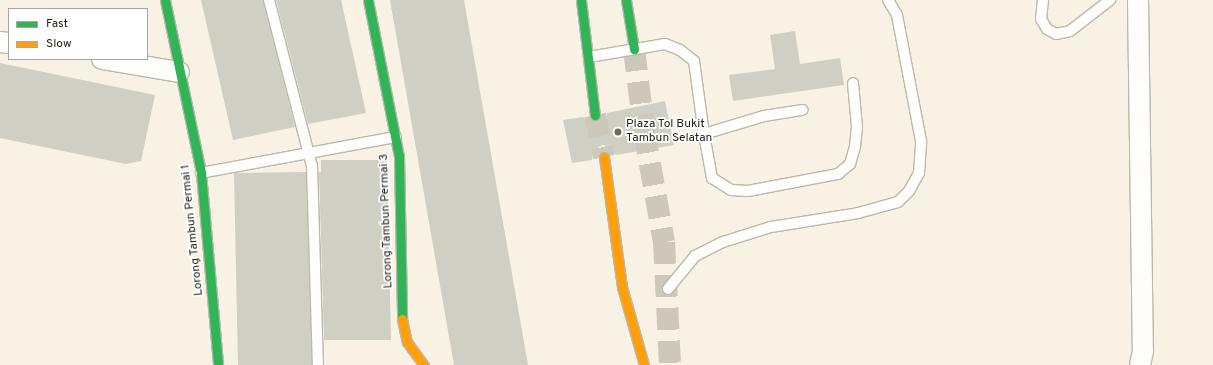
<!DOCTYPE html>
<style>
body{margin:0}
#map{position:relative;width:1213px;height:365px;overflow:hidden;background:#f7f2e3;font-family:Overpass,sans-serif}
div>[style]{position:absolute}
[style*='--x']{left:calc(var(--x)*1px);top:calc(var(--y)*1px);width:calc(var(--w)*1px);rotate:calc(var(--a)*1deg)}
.building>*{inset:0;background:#d0cfc3}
.highway-tunnel>*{height:22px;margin-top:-11px;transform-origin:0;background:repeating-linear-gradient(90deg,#cdc8ba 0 22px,transparent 0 33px)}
.roads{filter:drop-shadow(1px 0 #bcb8ad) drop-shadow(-1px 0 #bcb8ad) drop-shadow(0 1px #bcb8ad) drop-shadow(0 -1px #bcb8ad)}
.lane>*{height:10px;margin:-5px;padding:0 5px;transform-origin:5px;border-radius:5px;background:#fefdfb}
.street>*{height:20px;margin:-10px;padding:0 10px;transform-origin:10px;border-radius:10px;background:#fefdfb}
.fast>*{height:9px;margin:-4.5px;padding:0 4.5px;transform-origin:4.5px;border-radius:4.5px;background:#30b455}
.slow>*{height:9px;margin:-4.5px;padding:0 4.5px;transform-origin:4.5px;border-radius:4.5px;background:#ff9f0a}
.dots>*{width:11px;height:11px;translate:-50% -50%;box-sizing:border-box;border:2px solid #fff;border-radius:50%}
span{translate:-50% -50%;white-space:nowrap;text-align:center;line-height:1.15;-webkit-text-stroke:3.5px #fff;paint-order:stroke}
.poi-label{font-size:12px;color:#232016}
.left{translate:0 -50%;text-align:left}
.street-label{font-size:12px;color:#232016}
.legend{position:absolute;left:8px;top:8px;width:140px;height:52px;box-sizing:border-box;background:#fff;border:1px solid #a7a6a2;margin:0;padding:5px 7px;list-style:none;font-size:12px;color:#232016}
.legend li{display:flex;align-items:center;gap:8px;height:20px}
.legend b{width:20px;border:1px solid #a7a6a2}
</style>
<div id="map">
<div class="building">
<i style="clip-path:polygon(201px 0,263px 0,295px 127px,233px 140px)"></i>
<i style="clip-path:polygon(276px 0,341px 0,366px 113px,308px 124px)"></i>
<i style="clip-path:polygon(390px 0,464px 0,528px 365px,454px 365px)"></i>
<i style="clip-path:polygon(795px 31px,800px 64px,840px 58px,844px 85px,733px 101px,729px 75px,775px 69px,770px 35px)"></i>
<i style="clip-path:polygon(0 63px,155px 95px,141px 161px,126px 164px,0 138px)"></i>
<i style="clip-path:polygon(665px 101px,674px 145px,616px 155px,609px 146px,602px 145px,593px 152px,592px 160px,572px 163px,563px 120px,583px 117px,590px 126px,597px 127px,606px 120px,607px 113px)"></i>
<i style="clip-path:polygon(321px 160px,387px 160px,391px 340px,324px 340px,319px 172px,321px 172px)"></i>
<i style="clip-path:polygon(306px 172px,312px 365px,238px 365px,234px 173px)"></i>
</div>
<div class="highway-tunnel">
<i style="--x:634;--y:49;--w:83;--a:83"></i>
<i style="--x:644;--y:131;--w:113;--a:79.8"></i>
<i style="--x:664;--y:242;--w:123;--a:87.2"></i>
<i style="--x:595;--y:115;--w:43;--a:77.9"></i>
</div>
<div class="roads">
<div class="lane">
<i style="--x:269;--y:0;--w:171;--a:75.5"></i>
<i style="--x:312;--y:166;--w:199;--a:88.3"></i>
<i style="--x:1043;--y:0;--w:19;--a:96"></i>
<i style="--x:1041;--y:19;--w:12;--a:59"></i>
<i style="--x:1047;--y:29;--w:10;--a:29"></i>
<i style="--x:1056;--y:34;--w:14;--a:-12"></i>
<i style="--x:1070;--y:31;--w:51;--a:-37.8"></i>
<i style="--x:589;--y:57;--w:77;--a:-9.7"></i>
<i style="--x:665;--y:44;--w:16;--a:22"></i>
<i style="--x:680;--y:50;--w:18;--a:38"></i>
<i style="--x:694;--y:61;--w:74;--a:82.2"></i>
<i style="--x:704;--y:134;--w:63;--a:-16.7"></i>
<i style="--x:764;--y:116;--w:39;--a:-9"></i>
<i style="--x:704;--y:134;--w:45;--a:79.7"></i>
<i style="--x:712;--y:178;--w:22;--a:32"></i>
<i style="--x:731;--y:190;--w:17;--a:3"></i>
<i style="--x:748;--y:191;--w:92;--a:-10.7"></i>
<i style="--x:838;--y:174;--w:16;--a:-40"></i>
<i style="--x:850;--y:164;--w:19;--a:-74"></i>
<i style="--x:855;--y:146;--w:19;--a:-84"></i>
<i style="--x:857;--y:127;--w:44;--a:-95.2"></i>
<i style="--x:201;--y:173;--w:198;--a:-10.5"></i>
<i style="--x:668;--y:289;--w:43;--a:-50.7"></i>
<i style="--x:695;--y:256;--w:31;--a:-27"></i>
<i style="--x:723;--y:242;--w:50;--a:-17.4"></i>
<i style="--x:771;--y:227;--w:88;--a:-9.1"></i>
<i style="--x:858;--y:213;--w:41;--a:-15.4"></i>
<i style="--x:898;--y:202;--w:16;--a:-45"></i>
<i style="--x:909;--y:191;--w:21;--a:-61"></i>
<i style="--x:919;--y:173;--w:32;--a:-86"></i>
<i style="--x:921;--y:141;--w:128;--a:-100.8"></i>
<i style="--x:897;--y:15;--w:17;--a:-121"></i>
</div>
<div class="street">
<i style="--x:1138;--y:0;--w:351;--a:89.2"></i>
<i style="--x:1143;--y:351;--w:14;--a:102"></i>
<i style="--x:0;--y:42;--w:9;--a:6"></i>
<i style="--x:102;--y:59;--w:78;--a:9.6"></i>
</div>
<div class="fast">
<i style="--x:165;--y:0;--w:177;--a:78.2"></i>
<i style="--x:201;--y:173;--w:193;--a:84.9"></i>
<i style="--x:368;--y:0;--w:159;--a:78.8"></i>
<i style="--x:399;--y:156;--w:163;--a:88.9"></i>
<i style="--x:581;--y:0;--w:116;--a:83.1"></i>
<i style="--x:626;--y:0;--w:50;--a:80.7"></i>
</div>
<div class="slow">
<i style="--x:604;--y:157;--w:131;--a:82.1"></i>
<i style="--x:622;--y:287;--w:81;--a:74.2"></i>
<i style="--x:402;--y:319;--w:24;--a:78"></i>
<i style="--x:407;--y:342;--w:29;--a:54"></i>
</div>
</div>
<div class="dots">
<i style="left:618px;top:132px;background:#6d6a5e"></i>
</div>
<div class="poi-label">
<span class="left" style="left:626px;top:132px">Plaza Tol Bukit<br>Tambun Selatan</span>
</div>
<div class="street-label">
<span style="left:387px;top:221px;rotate:-92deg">Lorong Tambun Permai 3</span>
<span style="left:193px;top:230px;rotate:-96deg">Lorong Tambun Permai 1</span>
</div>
<ul class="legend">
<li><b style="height:5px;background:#30b455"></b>Fast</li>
<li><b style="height:5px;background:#ff9f0a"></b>Slow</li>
</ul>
</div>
